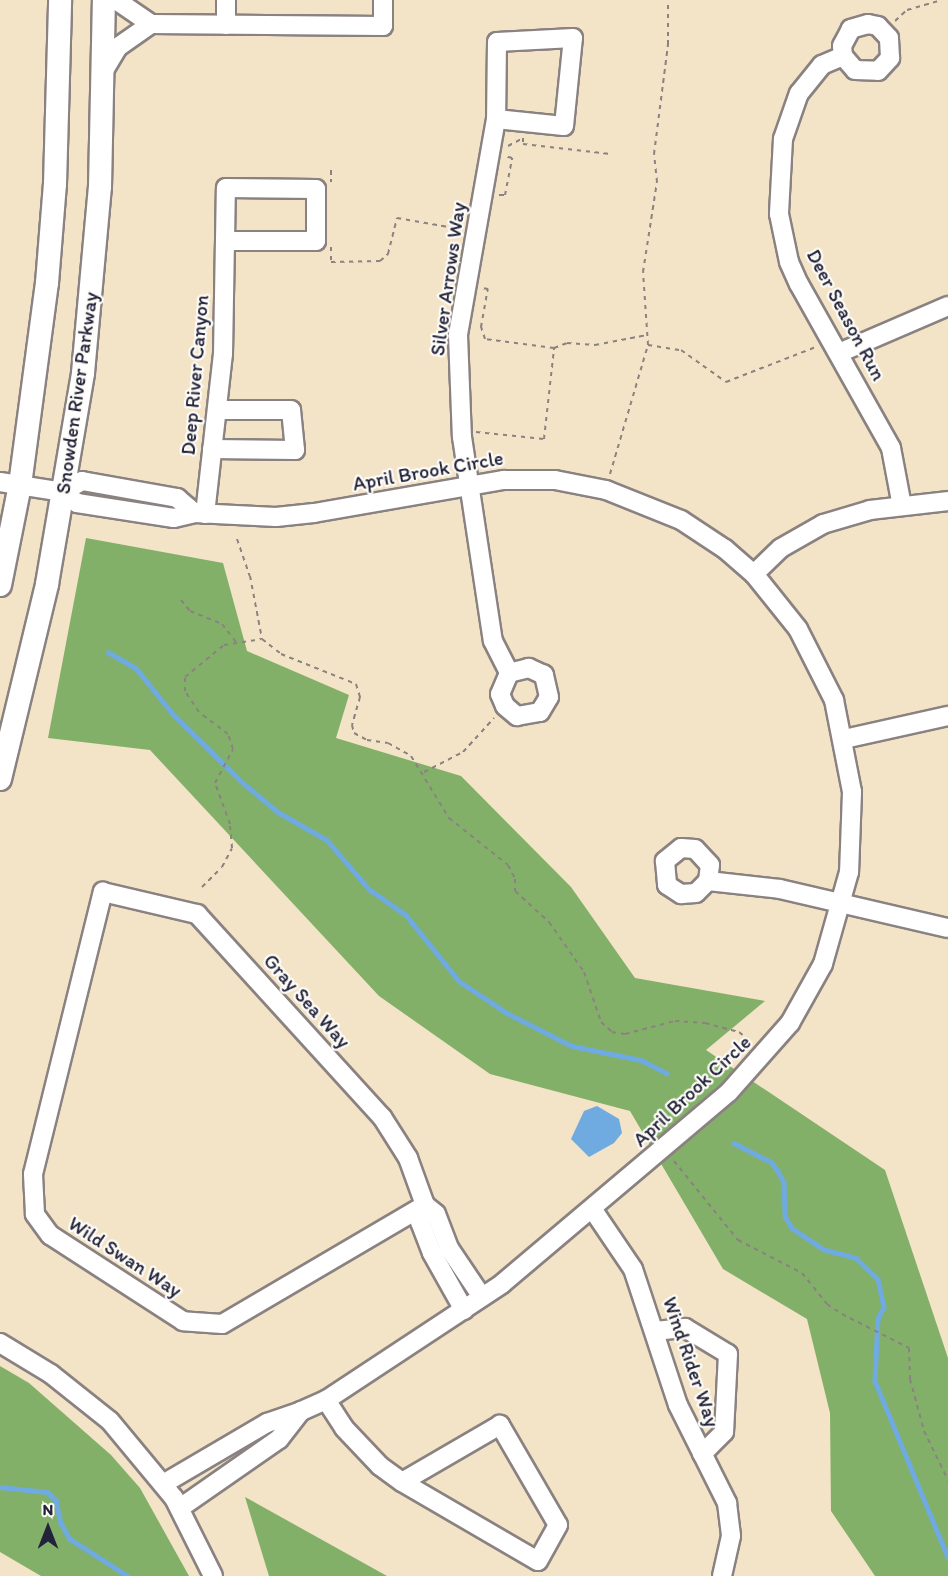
<!DOCTYPE html>
<style>
body{margin:0}
#map{position:relative;width:948px;height:1576px;overflow:hidden;background:#f3e3c7;font-family:Itim,sans-serif}
div>[style]{position:absolute}
[style*='--x']{left:calc(var(--x)*1px);top:calc(var(--y)*1px);width:calc(var(--w)*1px);rotate:calc(var(--a)*1deg)}
.forest>*{inset:0;background:#83b068}
.water>*{inset:0;background:#6faae0}
.stream>*{height:4.5px;margin:-2.25px;padding:0 2.25px;transform-origin:2.25px;border-radius:2.25px;background:#6faae0}
.path>*{height:2px;margin-top:-1px;transform-origin:0;background:repeating-linear-gradient(90deg,#8a8281 0 4.5px,transparent 0 9px)}
.roads{filter:drop-shadow(2px 0 #8a8281) drop-shadow(-2px 0 #8a8281) drop-shadow(0 2px #8a8281) drop-shadow(0 -2px #8a8281)}
.minor>*{height:18px;margin:-9px;padding:0 9px;transform-origin:9px;border-radius:9px;background:#fff}
.major>*{height:22px;margin:-11px;padding:0 11px;transform-origin:11px;border-radius:11px;background:#fff}
span{translate:-50% -50%;white-space:nowrap;text-align:center;line-height:1.15;-webkit-text-stroke:4.5px #fdfcf7;paint-order:stroke}
.street-label{font-size:20px;color:#22223b}
.north{position:absolute;left:18px;top:1498px;width:60px;height:60px;-webkit-text-stroke:4px #fdfcf7;paint-order:stroke;rotate:0deg;font-size:16px;font-weight:700;line-height:24px;text-align:center;color:#22223b}
.north::after{content:'';display:block;margin:auto;width:21px;height:27px;background:#22223b;clip-path:polygon(50% 0,100% 100%,50% 72%,0 100%)}
</style>
<div id="map">
<div class="forest">
<i style="clip-path:polygon(86px 538px,223px 563px,247px 651px,349px 695px,336px 738px,461px 776px,571px 887px,635px 978px,765px 1001px,706px 1050px,885px 1170px,948px 1358px,948px 1576px,875px 1576px,831px 1511px,830px 1413px,807px 1319px,723px 1269px,630px 1111px,490px 1074px,379px 996px,150px 750px,48px 738px)"></i>
<i style="clip-path:polygon(0 1366px,29px 1383px,111px 1455px,140px 1488px,189px 1576px,41px 1576px,0 1552px)"></i>
<i style="clip-path:polygon(245px 1497px,387px 1576px,269px 1576px)"></i>
</div>
<div class="water">
<i style="clip-path:polygon(597px 1106px,619px 1119px,622px 1133px,614px 1143px,589px 1157px,571px 1139px,584px 1111px)"></i>
</div>
<div class="stream">
<i style="--x:108;--y:652;--w:32;--a:30"></i>
<i style="--x:136;--y:668;--w:58;--a:51.3"></i>
<i style="--x:172;--y:713;--w:98;--a:44.6"></i>
<i style="--x:242;--y:782;--w:47;--a:39.8"></i>
<i style="--x:278;--y:812;--w:56;--a:29.7"></i>
<i style="--x:327;--y:840;--w:65;--a:49.4"></i>
<i style="--x:369;--y:889;--w:45;--a:35.1"></i>
<i style="--x:406;--y:915;--w:85;--a:51.2"></i>
<i style="--x:459;--y:981;--w:58;--a:33.7"></i>
<i style="--x:507;--y:1013;--w:73;--a:26.9"></i>
<i style="--x:572;--y:1046;--w:70;--a:11.5"></i>
<i style="--x:641;--y:1060;--w:29;--a:27"></i>
<i style="--x:734;--y:1143;--w:42;--a:27.2"></i>
<i style="--x:771;--y:1162;--w:11;--a:52"></i>
<i style="--x:778;--y:1171;--w:13;--a:63"></i>
<i style="--x:784;--y:1183;--w:33;--a:88"></i>
<i style="--x:785;--y:1216;--w:14;--a:60"></i>
<i style="--x:792;--y:1228;--w:37;--a:34"></i>
<i style="--x:823;--y:1249;--w:34;--a:15"></i>
<i style="--x:856;--y:1258;--w:30;--a:44"></i>
<i style="--x:878;--y:1279;--w:29;--a:78"></i>
<i style="--x:884;--y:1307;--w:13;--a:117"></i>
<i style="--x:878;--y:1319;--w:62;--a:92.8"></i>
<i style="--x:875;--y:1381;--w:191;--a:67.5"></i>
<i style="--x:0;--y:1487;--w:47;--a:6.1"></i>
<i style="--x:47;--y:1492;--w:12;--a:42"></i>
<i style="--x:56;--y:1500;--w:24;--a:78"></i>
<i style="--x:61;--y:1523;--w:18;--a:61"></i>
<i style="--x:70;--y:1539;--w:69;--a:32.5"></i>
</div>
<div class="path">
<i style="--x:895;--y:21;--w:16;--a:-43"></i>
<i style="--x:907;--y:10;--w:35;--a:-16"></i>
<i style="--x:508;--y:146;--w:17;--a:-28"></i>
<i style="--x:523;--y:138;--w:6;--a:90"></i>
<i style="--x:523;--y:144;--w:88;--a:6.6"></i>
<i style="--x:331;--y:170;--w:12;--a:90"></i>
<i style="--x:499;--y:195;--w:6;--a:0"></i>
<i style="--x:505;--y:195;--w:38;--a:-79"></i>
<i style="--x:512;--y:158;--w:7;--a:-164"></i>
<i style="--x:331;--y:247;--w:15;--a:90"></i>
<i style="--x:331;--y:262;--w:49;--a:-1.2"></i>
<i style="--x:380;--y:261;--w:11;--a:-41"></i>
<i style="--x:388;--y:254;--w:37;--a:-76"></i>
<i style="--x:397;--y:218;--w:64;--a:9.9"></i>
<i style="--x:648;--y:345;--w:33;--a:9"></i>
<i style="--x:681;--y:350;--w:55;--a:35.4"></i>
<i style="--x:726;--y:382;--w:97;--a:-21.3"></i>
<i style="--x:554;--y:348;--w:14;--a:-21"></i>
<i style="--x:567;--y:343;--w:28;--a:4"></i>
<i style="--x:595;--y:345;--w:53;--a:-10.9"></i>
<i style="--x:476;--y:432;--w:68;--a:5.9"></i>
<i style="--x:544;--y:439;--w:92;--a:-83.7"></i>
<i style="--x:554;--y:348;--w:70;--a:-172.6"></i>
<i style="--x:485;--y:339;--w:13;--a:-108"></i>
<i style="--x:481;--y:327;--w:39;--a:-80"></i>
<i style="--x:488;--y:289;--w:6;--a:-171"></i>
<i style="--x:610;--y:474;--w:134;--a:-73.6"></i>
<i style="--x:648;--y:345;--w:73;--a:-93.9"></i>
<i style="--x:643;--y:272;--w:91;--a:-81.2"></i>
<i style="--x:657;--y:182;--w:28;--a:-96"></i>
<i style="--x:654;--y:154;--w:110;--a:-82.7"></i>
<i style="--x:668;--y:45;--w:45;--a:-90"></i>
<i style="--x:237;--y:539;--w:39;--a:71"></i>
<i style="--x:250;--y:576;--w:64;--a:79.2"></i>
<i style="--x:262;--y:639;--w:24;--a:38"></i>
<i style="--x:281;--y:654;--w:81;--a:21.8"></i>
<i style="--x:356;--y:684;--w:14;--a:73"></i>
<i style="--x:360;--y:697;--w:29;--a:106"></i>
<i style="--x:352;--y:725;--w:8;--a:76"></i>
<i style="--x:354;--y:733;--w:15;--a:28"></i>
<i style="--x:367;--y:740;--w:21;--a:8"></i>
<i style="--x:388;--y:743;--w:26;--a:29"></i>
<i style="--x:411;--y:756;--w:73;--a:58.5"></i>
<i style="--x:449;--y:818;--w:75;--a:38.5"></i>
<i style="--x:508;--y:865;--w:16;--a:63"></i>
<i style="--x:515;--y:879;--w:12;--a:90"></i>
<i style="--x:515;--y:891;--w:46;--a:42.4"></i>
<i style="--x:549;--y:922;--w:61;--a:55"></i>
<i style="--x:584;--y:972;--w:53;--a:71.2"></i>
<i style="--x:601;--y:1022;--w:15;--a:42"></i>
<i style="--x:612;--y:1032;--w:13;--a:9"></i>
<i style="--x:625;--y:1034;--w:52;--a:-14.6"></i>
<i style="--x:675;--y:1021;--w:30;--a:4"></i>
<i style="--x:705;--y:1023;--w:35;--a:15"></i>
<i style="--x:739;--y:1032;--w:16;--a:40"></i>
<i style="--x:181;--y:600;--w:14;--a:51"></i>
<i style="--x:190;--y:611;--w:35;--a:22"></i>
<i style="--x:222;--y:624;--w:23;--a:52"></i>
<i style="--x:424;--y:772;--w:44;--a:-27.1"></i>
<i style="--x:463;--y:752;--w:46;--a:-47.6"></i>
<i style="--x:202;--y:887;--w:28;--a:-45"></i>
<i style="--x:222;--y:867;--w:21;--a:-62"></i>
<i style="--x:232;--y:848;--w:24;--a:-95"></i>
<i style="--x:230;--y:824;--w:44;--a:-110.1"></i>
<i style="--x:215;--y:783;--w:38;--a:-62"></i>
<i style="--x:233;--y:749;--w:16;--a:-108"></i>
<i style="--x:228;--y:734;--w:36;--a:-143"></i>
<i style="--x:199;--y:712;--w:25;--a:-124"></i>
<i style="--x:185;--y:691;--w:14;--a:-90"></i>
<i style="--x:185;--y:677;--w:50;--a:-39.4"></i>
<i style="--x:224;--y:645;--w:38;--a:-9"></i>
<i style="--x:674;--y:1161;--w:102;--a:51"></i>
<i style="--x:738;--y:1240;--w:72;--a:27.3"></i>
<i style="--x:802;--y:1273;--w:40;--a:51"></i>
<i style="--x:827;--y:1304;--w:18;--a:34"></i>
<i style="--x:842;--y:1314;--w:75;--a:26.9"></i>
<i style="--x:909;--y:1348;--w:31;--a:88"></i>
<i style="--x:910;--y:1379;--w:54;--a:74.9"></i>
<i style="--x:924;--y:1431;--w:55;--a:63.9"></i>
</div>
<div class="roads">
<div class="minor">
<i style="--x:116;--y:0;--w:42;--a:34.4"></i>
<i style="--x:151;--y:24;--w:232;--a:0.5"></i>
<i style="--x:383;--y:26;--w:26;--a:-90"></i>
<i style="--x:226;--y:0;--w:25;--a:90"></i>
<i style="--x:843;--y:56;--w:18;--a:49"></i>
<i style="--x:855;--y:70;--w:23;--a:2"></i>
<i style="--x:878;--y:71;--w:18;--a:-47"></i>
<i style="--x:890;--y:58;--w:20;--a:-93"></i>
<i style="--x:889;--y:38;--w:16;--a:-133"></i>
<i style="--x:878;--y:26;--w:10;--a:-169"></i>
<i style="--x:868;--y:24;--w:18;--a:164"></i>
<i style="--x:851;--y:29;--w:19;--a:118"></i>
<i style="--x:842;--y:46;--w:10;--a:84"></i>
<i style="--x:843;--y:56;--w:23;--a:157"></i>
<i style="--x:822;--y:65;--w:36;--a:129"></i>
<i style="--x:799;--y:93;--w:49;--a:109.2"></i>
<i style="--x:783;--y:139;--w:75;--a:93.1"></i>
<i style="--x:779;--y:214;--w:49;--a:78.2"></i>
<i style="--x:789;--y:262;--w:24;--a:66"></i>
<i style="--x:799;--y:284;--w:188;--a:60.7"></i>
<i style="--x:891;--y:448;--w:59;--a:79.3"></i>
<i style="--x:103;--y:72;--w:29;--a:-59"></i>
<i style="--x:118;--y:47;--w:40;--a:-34.9"></i>
<i style="--x:496;--y:119;--w:68;--a:5.9"></i>
<i style="--x:564;--y:126;--w:88;--a:-84.2"></i>
<i style="--x:573;--y:38;--w:76;--a:177"></i>
<i style="--x:497;--y:42;--w:77;--a:90.7"></i>
<i style="--x:496;--y:119;--w:219;--a:100"></i>
<i style="--x:458;--y:335;--w:102;--a:87.8"></i>
<i style="--x:462;--y:437;--w:206;--a:81.4"></i>
<i style="--x:493;--y:641;--w:36;--a:63"></i>
<i style="--x:509;--y:673;--w:23;--a:113"></i>
<i style="--x:500;--y:694;--w:13;--a:67"></i>
<i style="--x:505;--y:706;--w:16;--a:40"></i>
<i style="--x:517;--y:716;--w:23;--a:-10"></i>
<i style="--x:540;--y:712;--w:17;--a:-59"></i>
<i style="--x:549;--y:697;--w:23;--a:-103"></i>
<i style="--x:544;--y:675;--w:17;--a:-155"></i>
<i style="--x:529;--y:668;--w:21;--a:166"></i>
<i style="--x:839;--y:353;--w:119;--a:-23.3"></i>
<i style="--x:212;--y:449;--w:83;--a:0.7"></i>
<i style="--x:295;--y:450;--w:40;--a:-95.7"></i>
<i style="--x:291;--y:410;--w:74;--a:180"></i>
<i style="--x:0;--y:482;--w:64;--a:9"></i>
<i style="--x:63;--y:492;--w:18;--a:38"></i>
<i style="--x:77;--y:503;--w:98;--a:8.8"></i>
<i style="--x:174;--y:518;--w:22;--a:-13"></i>
<i style="--x:195;--y:513;--w:81;--a:2.8"></i>
<i style="--x:276;--y:517;--w:38;--a:-6"></i>
<i style="--x:314;--y:513;--w:193;--a:-9.9"></i>
<i style="--x:504;--y:480;--w:51;--a:0"></i>
<i style="--x:555;--y:480;--w:52;--a:11.1"></i>
<i style="--x:606;--y:490;--w:81;--a:21.8"></i>
<i style="--x:681;--y:520;--w:53;--a:33.4"></i>
<i style="--x:725;--y:549;--w:38;--a:41"></i>
<i style="--x:754;--y:574;--w:70;--a:51.3"></i>
<i style="--x:798;--y:629;--w:80;--a:63.1"></i>
<i style="--x:834;--y:700;--w:94;--a:78.9"></i>
<i style="--x:852;--y:792;--w:80;--a:92.1"></i>
<i style="--x:849;--y:872;--w:96;--a:105.8"></i>
<i style="--x:823;--y:964;--w:68;--a:119.2"></i>
<i style="--x:790;--y:1023;--w:92;--a:131.5"></i>
<i style="--x:729;--y:1092;--w:297;--a:139.8"></i>
<i style="--x:502;--y:1284;--w:211;--a:146.6"></i>
<i style="--x:326;--y:1400;--w:27;--a:156"></i>
<i style="--x:63;--y:492;--w:22;--a:-30"></i>
<i style="--x:82;--y:481;--w:97;--a:10.1"></i>
<i style="--x:177;--y:498;--w:23;--a:40"></i>
<i style="--x:205;--y:514;--w:161;--a:-83.6"></i>
<i style="--x:223;--y:354;--w:166;--a:-89"></i>
<i style="--x:226;--y:188;--w:90;--a:0.6"></i>
<i style="--x:316;--y:189;--w:52;--a:90"></i>
<i style="--x:316;--y:241;--w:90;--a:180"></i>
<i style="--x:754;--y:574;--w:37;--a:-44"></i>
<i style="--x:781;--y:548;--w:48;--a:-29.7"></i>
<i style="--x:823;--y:524;--w:49;--a:-16.6"></i>
<i style="--x:870;--y:510;--w:79;--a:-6.6"></i>
<i style="--x:844;--y:739;--w:107;--a:-12.5"></i>
<i style="--x:708;--y:881;--w:16;--a:-83"></i>
<i style="--x:710;--y:865;--w:22;--a:-133"></i>
<i style="--x:695;--y:849;--w:14;--a:-176"></i>
<i style="--x:681;--y:848;--w:21;--a:141"></i>
<i style="--x:665;--y:861;--w:24;--a:85"></i>
<i style="--x:667;--y:885;--w:17;--a:33"></i>
<i style="--x:681;--y:894;--w:15;--a:-4"></i>
<i style="--x:696;--y:893;--w:17;--a:-45"></i>
<i style="--x:708;--y:881;--w:72;--a:6.3"></i>
<i style="--x:780;--y:889;--w:172;--a:13.1"></i>
<i style="--x:103;--y:892;--w:97;--a:13.2"></i>
<i style="--x:197;--y:914;--w:275;--a:47.7"></i>
<i style="--x:382;--y:1117;--w:49;--a:57.6"></i>
<i style="--x:408;--y:1158;--w:50;--a:70.1"></i>
<i style="--x:425;--y:1205;--w:235;--a:149.6"></i>
<i style="--x:222;--y:1324;--w:39;--a:-176"></i>
<i style="--x:183;--y:1321;--w:158;--a:-147.1"></i>
<i style="--x:50;--y:1235;--w:26;--a:-126"></i>
<i style="--x:35;--y:1214;--w:40;--a:-92.9"></i>
<i style="--x:33;--y:1174;--w:291;--a:-76.1"></i>
<i style="--x:593;--y:1210;--w:71;--a:55.9"></i>
<i style="--x:633;--y:1269;--w:143;--a:71.7"></i>
<i style="--x:678;--y:1405;--w:110;--a:63.4"></i>
<i style="--x:727;--y:1503;--w:33;--a:83"></i>
<i style="--x:731;--y:1536;--w:41;--a:102.7"></i>
<i style="--x:464;--y:1310;--w:65;--a:-119.3"></i>
<i style="--x:432;--y:1253;--w:33;--a:-111"></i>
<i style="--x:420;--y:1222;--w:18;--a:-74"></i>
<i style="--x:425;--y:1205;--w:14;--a:39"></i>
<i style="--x:436;--y:1214;--w:36;--a:69"></i>
<i style="--x:449;--y:1248;--w:59;--a:56"></i>
<i style="--x:655;--y:1331;--w:30;--a:-6"></i>
<i style="--x:685;--y:1328;--w:50;--a:31.2"></i>
<i style="--x:728;--y:1354;--w:78;--a:92.9"></i>
<i style="--x:724;--y:1432;--w:31;--a:135"></i>
<i style="--x:0;--y:1343;--w:60;--a:31.3"></i>
<i style="--x:51;--y:1374;--w:75;--a:38.5"></i>
<i style="--x:110;--y:1421;--w:100;--a:50.3"></i>
<i style="--x:174;--y:1498;--w:87;--a:63.4"></i>
<i style="--x:326;--y:1400;--w:33;--a:57"></i>
<i style="--x:344;--y:1428;--w:52;--a:46.5"></i>
<i style="--x:380;--y:1466;--w:27;--a:36"></i>
<i style="--x:402;--y:1482;--w:157;--a:30.2"></i>
<i style="--x:538;--y:1561;--w:41;--a:-60.9"></i>
<i style="--x:558;--y:1525;--w:116;--a:-120.1"></i>
<i style="--x:500;--y:1425;--w:113;--a:149.8"></i>
<i style="--x:163;--y:1484;--w:121;--a:-30.4"></i>
<i style="--x:267;--y:1423;--w:36;--a:-19"></i>
<i style="--x:301;--y:1411;--w:36;--a:128"></i>
<i style="--x:279;--y:1439;--w:121;--a:145.1"></i>
</div>
<div class="major">
<i style="--x:0;--y:585;--w:102;--a:-78.7"></i>
<i style="--x:20;--y:485;--w:204;--a:-82.4"></i>
<i style="--x:47;--y:283;--w:99;--a:-85.4"></i>
<i style="--x:55;--y:184;--w:184;--a:-88.4"></i>
<i style="--x:0;--y:779;--w:201;--a:-76.4"></i>
<i style="--x:47;--y:584;--w:214;--a:-80.3"></i>
<i style="--x:83;--y:373;--w:187;--a:-84.8"></i>
<i style="--x:100;--y:187;--w:187;--a:-88.8"></i>
</div>
</div>
<div class="street-label">
<span style="left:448px;top:279px;rotate:-82deg">Silver Arrows Way</span>
<span style="left:846px;top:315px;rotate:62deg">Deer Season Run</span>
<span style="left:195px;top:375px;rotate:-85deg">Deep River Canyon</span>
<span style="left:77px;top:393px;rotate:-82deg">Snowden River Parkway</span>
<span style="left:428px;top:471px;rotate:-10deg">April Brook Circle</span>
<span style="left:307px;top:1001px;rotate:48deg">Gray Sea Way</span>
<span style="left:692px;top:1091px;rotate:-43deg">April Brook Circle</span>
<span style="left:125px;top:1257px;rotate:33deg">Wild Swan Way</span>
<span style="left:691px;top:1362px;rotate:71deg">Wind Rider Way</span>
</div>
<div class="north">N</div>
</div>
